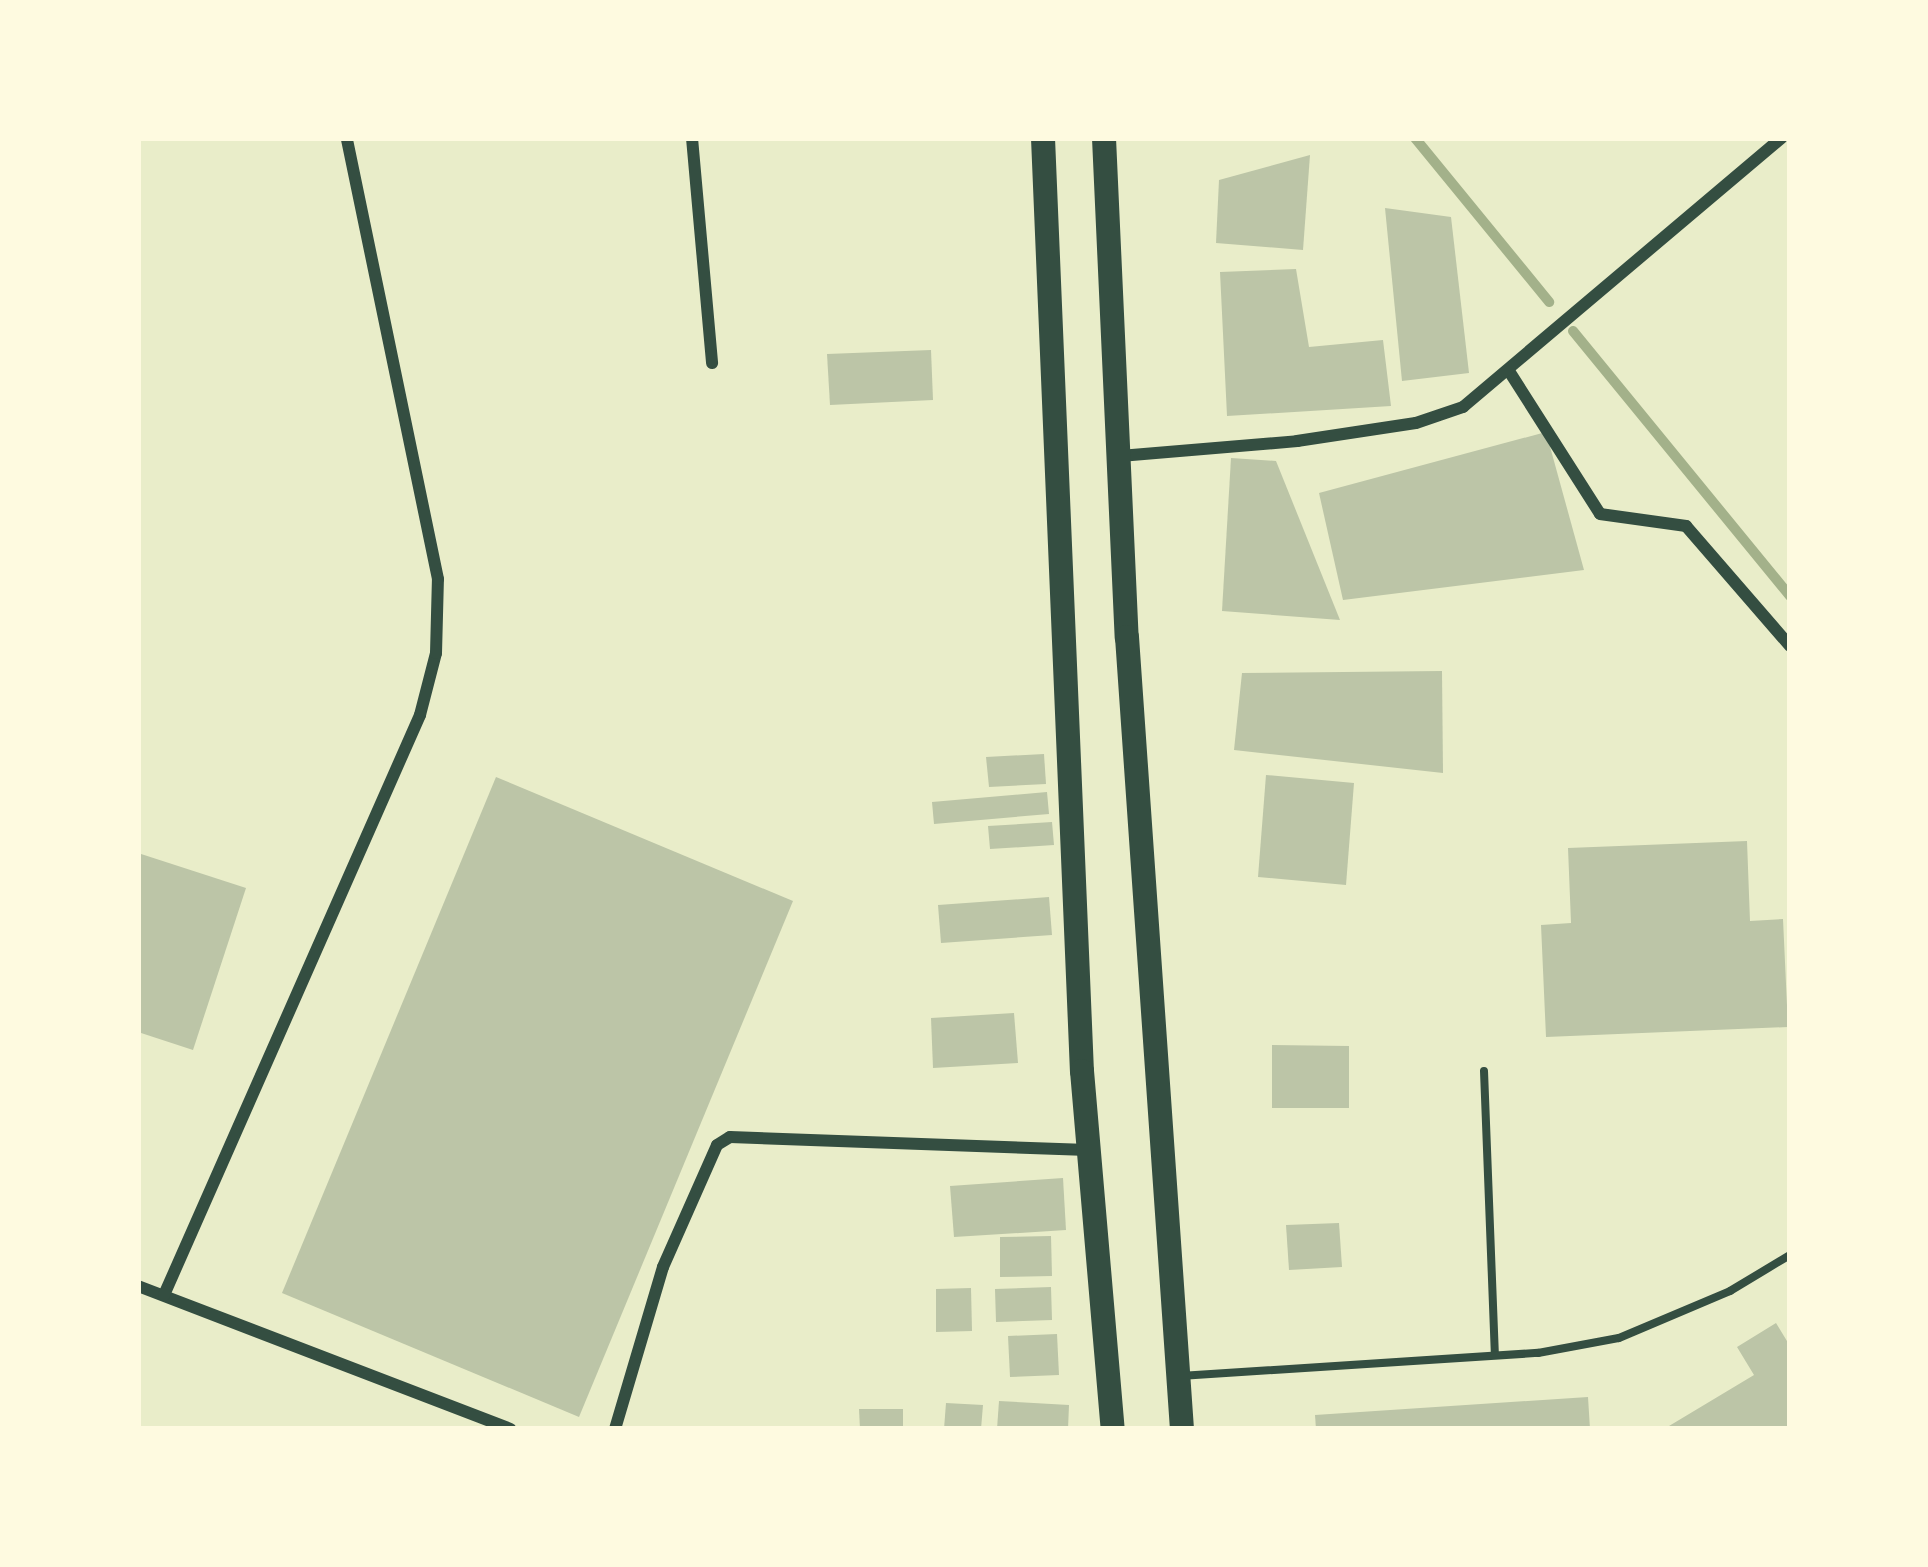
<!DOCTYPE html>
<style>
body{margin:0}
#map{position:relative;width:1928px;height:1567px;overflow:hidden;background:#e9edc9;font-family:"Crimson Pro",serif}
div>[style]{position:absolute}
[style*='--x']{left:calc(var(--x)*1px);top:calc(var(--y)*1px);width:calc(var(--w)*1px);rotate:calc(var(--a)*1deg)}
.stream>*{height:10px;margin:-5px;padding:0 5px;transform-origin:5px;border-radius:5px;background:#a3b18a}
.building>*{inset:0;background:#bcc5a7}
.service>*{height:8px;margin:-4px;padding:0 4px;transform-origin:4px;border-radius:4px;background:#344e41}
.minor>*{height:12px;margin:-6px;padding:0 6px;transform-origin:6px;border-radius:6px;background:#344e41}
.primary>*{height:24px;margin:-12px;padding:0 12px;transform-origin:12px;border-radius:12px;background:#344e41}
span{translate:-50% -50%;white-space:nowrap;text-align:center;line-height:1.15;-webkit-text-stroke:12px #fefae0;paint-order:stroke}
.frame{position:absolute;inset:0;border:141px solid #fefae0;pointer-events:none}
</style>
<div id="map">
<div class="stream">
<i style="--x:1415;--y:138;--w:212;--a:50.7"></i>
<i style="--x:1573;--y:331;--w:343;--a:50.7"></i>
</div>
<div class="building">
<i style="clip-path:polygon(1310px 155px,1303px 250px,1216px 243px,1219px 180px)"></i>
<i style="clip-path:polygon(1385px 208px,1451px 217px,1469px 373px,1402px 381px)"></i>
<i style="clip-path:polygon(1296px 269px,1309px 347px,1383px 340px,1391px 406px,1227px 416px,1220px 272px)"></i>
<i style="clip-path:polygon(931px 350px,933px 400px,830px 405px,827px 354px)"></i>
<i style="clip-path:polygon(1546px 432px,1584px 570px,1343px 600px,1319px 493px)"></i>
<i style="clip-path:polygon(1231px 458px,1276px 461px,1340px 620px,1222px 611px)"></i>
<i style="clip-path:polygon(1442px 671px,1443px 773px,1234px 750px,1242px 673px)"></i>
<i style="clip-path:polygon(1044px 754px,1046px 784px,989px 787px,986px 757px)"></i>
<i style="clip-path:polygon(1266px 775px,1354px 783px,1346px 885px,1258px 877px)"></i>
<i style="clip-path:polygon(496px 777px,793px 901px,579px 1417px,282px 1293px)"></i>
<i style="clip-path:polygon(1047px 792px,1049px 814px,934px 824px,932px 802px)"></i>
<i style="clip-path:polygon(1052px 822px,1054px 845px,990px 849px,988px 826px)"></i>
<i style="clip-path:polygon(1747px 841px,1750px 921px,1783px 919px,1788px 1027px,1546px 1037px,1541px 925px,1571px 923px,1568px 848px)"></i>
<i style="clip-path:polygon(138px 853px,246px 888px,193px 1050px,138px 1032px)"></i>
<i style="clip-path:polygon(1049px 897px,1052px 935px,941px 943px,938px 905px)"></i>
<i style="clip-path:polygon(1014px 1013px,1018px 1063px,933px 1068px,931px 1018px)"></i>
<i style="clip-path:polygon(1272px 1045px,1349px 1046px,1349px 1108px,1272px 1108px)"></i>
<i style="clip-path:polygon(1063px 1178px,1066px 1230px,954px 1237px,950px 1186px)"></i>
<i style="clip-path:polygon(1339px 1223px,1342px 1267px,1289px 1270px,1286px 1225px)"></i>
<i style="clip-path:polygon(1051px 1236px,1052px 1276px,1000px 1277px,1000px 1237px)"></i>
<i style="clip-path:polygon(1051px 1287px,1052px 1320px,996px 1322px,995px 1289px)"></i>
<i style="clip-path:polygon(971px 1288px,972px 1331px,936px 1332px,936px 1289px)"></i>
<i style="clip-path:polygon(1776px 1323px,1790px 1346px,1790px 1429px,1664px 1429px,1754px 1375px,1737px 1347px)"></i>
<i style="clip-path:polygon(1057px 1334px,1059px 1375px,1010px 1377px,1008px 1336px)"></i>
<i style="clip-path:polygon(1588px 1397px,1590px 1429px,1316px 1429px,1315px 1415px)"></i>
<i style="clip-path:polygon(999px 1401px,1069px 1405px,1068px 1429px,997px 1429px)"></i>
<i style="clip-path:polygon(946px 1403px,983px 1405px,981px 1429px,944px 1429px)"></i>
<i style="clip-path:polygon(859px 1409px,903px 1409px,903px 1429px,860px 1429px)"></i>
</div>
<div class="service">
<i style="--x:1484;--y:1071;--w:284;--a:87.8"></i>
<i style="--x:1180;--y:1376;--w:359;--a:-3.7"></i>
<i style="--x:1538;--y:1353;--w:82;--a:-10.5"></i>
<i style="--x:1619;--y:1338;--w:121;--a:-22.9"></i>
<i style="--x:1730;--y:1291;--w:70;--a:-31"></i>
</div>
<div class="minor">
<i style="--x:692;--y:138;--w:226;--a:84.9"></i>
<i style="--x:1509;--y:371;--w:169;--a:57.5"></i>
<i style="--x:1600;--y:514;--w:87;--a:7.9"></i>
<i style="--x:1686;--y:526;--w:159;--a:49.1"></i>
<i style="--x:1120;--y:456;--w:178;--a:-4.8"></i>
<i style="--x:1297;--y:441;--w:120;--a:-8.6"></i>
<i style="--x:1416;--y:423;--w:50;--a:-18.8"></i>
<i style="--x:1463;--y:407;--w:417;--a:-40.2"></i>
<i style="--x:138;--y:1286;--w:399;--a:21"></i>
<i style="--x:164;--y:1295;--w:634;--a:-66.18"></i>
<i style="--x:420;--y:715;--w:64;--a:-75.5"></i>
<i style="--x:436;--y:653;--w:74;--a:-88.5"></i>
<i style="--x:438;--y:579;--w:450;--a:-101.7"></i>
<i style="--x:615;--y:1429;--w:169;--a:-73.5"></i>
<i style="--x:663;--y:1267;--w:133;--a:-66.1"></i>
<i style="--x:717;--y:1145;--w:15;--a:-32"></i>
<i style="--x:730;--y:1137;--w:358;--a:2.1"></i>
</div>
<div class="primary">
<i style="--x:1043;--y:138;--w:934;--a:87.61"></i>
<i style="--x:1082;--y:1071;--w:359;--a:85.1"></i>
<i style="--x:1104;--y:138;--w:500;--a:87.4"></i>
<i style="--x:1127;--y:637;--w:794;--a:86.03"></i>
</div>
<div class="frame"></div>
</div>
